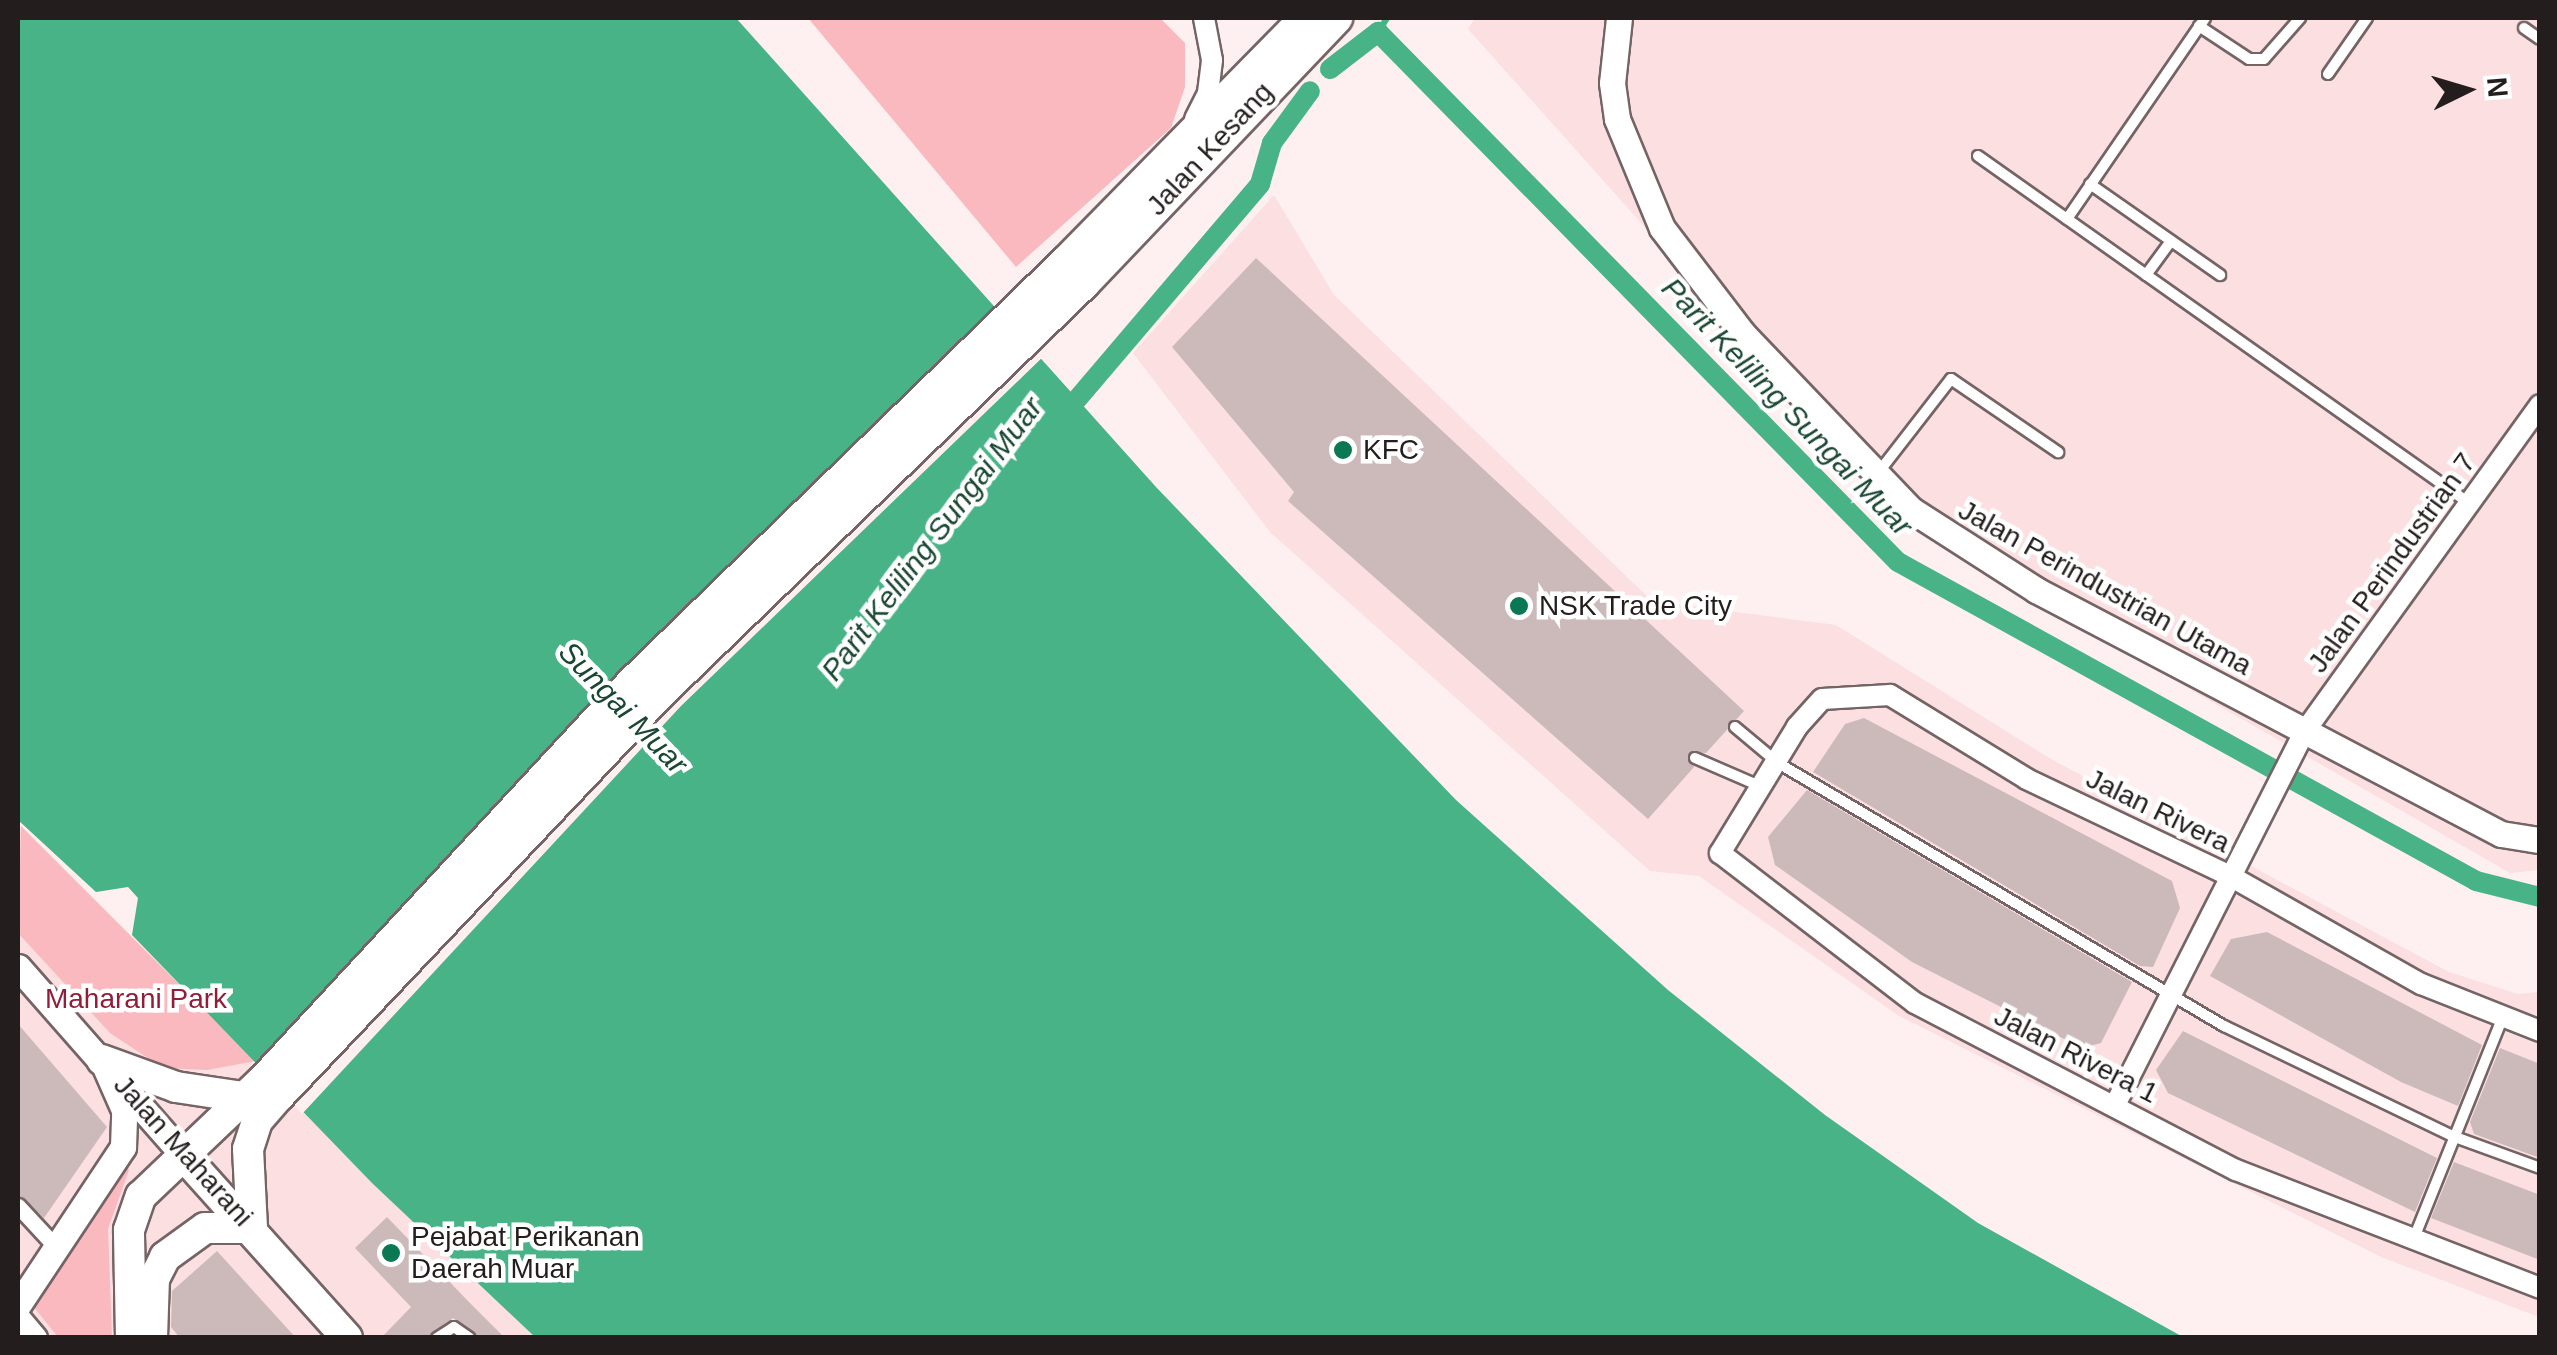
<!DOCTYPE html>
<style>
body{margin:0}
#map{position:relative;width:2557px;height:1355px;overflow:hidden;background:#feeff0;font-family:Arial,sans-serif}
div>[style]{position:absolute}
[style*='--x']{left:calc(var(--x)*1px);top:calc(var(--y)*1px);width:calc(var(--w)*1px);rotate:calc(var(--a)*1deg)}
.built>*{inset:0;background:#fbdfe1}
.green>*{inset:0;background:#fab9bf}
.water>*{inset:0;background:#47b386}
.pier>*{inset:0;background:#feeff0}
.stream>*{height:6px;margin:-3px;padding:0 3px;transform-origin:3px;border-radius:3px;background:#47b386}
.canal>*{height:20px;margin:-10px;padding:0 10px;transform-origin:10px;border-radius:10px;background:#47b386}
.building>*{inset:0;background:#ccbabb}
.roads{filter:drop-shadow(2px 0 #756465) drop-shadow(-2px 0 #756465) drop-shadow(0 2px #756465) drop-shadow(0 -2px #756465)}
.service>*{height:10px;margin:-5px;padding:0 5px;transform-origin:5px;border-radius:5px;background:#fff}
.pedestrian>*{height:15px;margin:-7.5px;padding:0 7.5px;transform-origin:7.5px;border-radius:7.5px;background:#fff}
.minor>*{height:20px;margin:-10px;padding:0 10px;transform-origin:10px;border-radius:10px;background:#fff}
.tertiary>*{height:25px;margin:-12.5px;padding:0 12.5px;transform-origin:12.5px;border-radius:12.5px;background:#fff}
.primary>*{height:30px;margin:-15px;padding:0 15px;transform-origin:15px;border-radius:15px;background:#fff}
.dots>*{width:28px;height:28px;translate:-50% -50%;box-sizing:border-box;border:5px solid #fff;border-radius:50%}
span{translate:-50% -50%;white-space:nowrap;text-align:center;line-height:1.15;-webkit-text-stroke:9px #fff;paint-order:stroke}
.street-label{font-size:28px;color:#241d1d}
.poi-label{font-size:28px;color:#241d1d}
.left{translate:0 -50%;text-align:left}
.park-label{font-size:28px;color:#911d39}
.water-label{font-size:30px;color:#1a4733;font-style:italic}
.frame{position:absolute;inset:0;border:20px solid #241d1d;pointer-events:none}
.north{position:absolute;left:2417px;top:40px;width:100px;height:100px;-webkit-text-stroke:8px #fff;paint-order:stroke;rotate:85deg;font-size:28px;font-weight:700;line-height:40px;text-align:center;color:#241d1d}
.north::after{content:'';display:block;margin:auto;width:35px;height:45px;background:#241d1d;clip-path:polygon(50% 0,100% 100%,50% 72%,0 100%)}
</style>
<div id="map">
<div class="built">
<i style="clip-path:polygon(1475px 18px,2539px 18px,2539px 870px,2510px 873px,1918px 533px,1468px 29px)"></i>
<i style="clip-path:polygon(1274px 195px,1334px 295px,1652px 601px,1836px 625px,2051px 759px,2449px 972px,2518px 994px,2539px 992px,2539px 1317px,2381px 1257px,1899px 1016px,1699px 876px,1650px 871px,1270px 532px,1133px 353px)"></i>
<i style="clip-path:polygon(18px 826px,111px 928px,538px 1337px,18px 1337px)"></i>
</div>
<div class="green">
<i style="clip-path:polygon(808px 18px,1160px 18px,1185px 43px,1185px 87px,1171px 128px,1016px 267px)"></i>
<i style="clip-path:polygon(21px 826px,256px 1061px,207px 1070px,163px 1068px,110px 1033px,18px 933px)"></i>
<i style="clip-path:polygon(125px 1164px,129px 1170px,108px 1229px,112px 1337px,58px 1337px,33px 1306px)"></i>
</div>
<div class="water">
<i style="clip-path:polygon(18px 18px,736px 18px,1156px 487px,1456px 800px,1668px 990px,1825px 1115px,1978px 1223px,2183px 1337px,535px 1337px,372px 1183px,132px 935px,138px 898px,128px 887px,96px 892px,18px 820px)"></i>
</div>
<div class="pier">
<i style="clip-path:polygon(1003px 305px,1047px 353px,681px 706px,302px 1114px,257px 1066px)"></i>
</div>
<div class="stream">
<i style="--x:1378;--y:32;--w:17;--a:-57"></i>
</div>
<div class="canal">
<i style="--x:1330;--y:69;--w:61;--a:-37.6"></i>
<i style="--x:1378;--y:32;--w:742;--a:45.55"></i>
<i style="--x:1898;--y:562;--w:660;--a:28.89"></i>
<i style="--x:2476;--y:881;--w:66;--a:14"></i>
<i style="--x:1062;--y:417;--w:306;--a:-49.6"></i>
<i style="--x:1260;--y:184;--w:43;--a:-73.7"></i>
<i style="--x:1272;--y:143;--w:64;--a:-53.8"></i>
</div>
<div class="building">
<i style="clip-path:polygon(1256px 258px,1744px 711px,1706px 753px,1689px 752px,1694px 767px,1648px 819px,1288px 501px,1294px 492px,1172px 347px)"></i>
<i style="clip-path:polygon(1864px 718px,2172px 881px,2180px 908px,2153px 967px,2140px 966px,1813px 772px,1845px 724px)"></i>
<i style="clip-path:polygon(1807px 790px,2132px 982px,2101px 1043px,2082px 1048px,1912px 962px,1775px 865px,1768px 837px)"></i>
<i style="clip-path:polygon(2267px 932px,2482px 1045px,2458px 1106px,2401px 1082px,2210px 976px,2231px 939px)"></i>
<i style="clip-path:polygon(18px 1024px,107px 1127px,44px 1218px,18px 1195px)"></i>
<i style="clip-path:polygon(2183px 1031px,2437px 1158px,2415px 1212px,2168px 1093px,2156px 1070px)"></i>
<i style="clip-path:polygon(2500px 1048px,2540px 1064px,2540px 1158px,2474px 1134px,2470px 1122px)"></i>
<i style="clip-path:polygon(2454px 1162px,2540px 1195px,2540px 1260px,2431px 1218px)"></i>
<i style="clip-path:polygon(387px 1217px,467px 1300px,505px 1338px,479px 1338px,453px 1318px,428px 1338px,381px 1338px,411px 1307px,355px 1248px)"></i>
<i style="clip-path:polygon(217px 1251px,296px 1338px,180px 1338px,171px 1327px,172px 1291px)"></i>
</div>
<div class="roads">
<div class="service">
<i style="--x:2199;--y:26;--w:60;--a:33.4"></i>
<i style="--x:2249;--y:59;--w:15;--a:0"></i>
<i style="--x:2264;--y:59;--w:55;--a:-48.7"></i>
<i style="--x:2524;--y:28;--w:19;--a:35"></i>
<i style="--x:2328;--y:74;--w:68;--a:-55.1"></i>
<i style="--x:1978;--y:156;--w:601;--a:35.25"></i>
<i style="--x:2090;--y:184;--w:159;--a:35"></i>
<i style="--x:2067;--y:219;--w:244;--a:-55.5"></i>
<i style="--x:2146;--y:275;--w:42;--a:-53.7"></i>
<i style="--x:1878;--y:473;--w:119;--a:-52.2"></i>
<i style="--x:1951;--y:379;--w:130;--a:34.3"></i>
<i style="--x:1735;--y:727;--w:56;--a:39.9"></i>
<i style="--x:1778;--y:763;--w:518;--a:30.53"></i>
<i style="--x:2224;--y:1026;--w:256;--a:25.7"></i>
<i style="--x:2455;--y:1137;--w:90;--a:20"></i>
<i style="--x:1695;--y:758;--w:73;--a:23.4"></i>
<i style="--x:2414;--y:1238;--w:238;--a:-68.1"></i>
<i style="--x:437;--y:1338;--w:20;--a:-33"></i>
<i style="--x:454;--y:1327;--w:19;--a:35"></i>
</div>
<div class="pedestrian">
<i style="--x:18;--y:1206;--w:56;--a:47.2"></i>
</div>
<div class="minor">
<i style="--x:1195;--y:119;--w:29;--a:-63"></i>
<i style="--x:1208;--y:93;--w:33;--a:-83"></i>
<i style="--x:1212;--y:60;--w:43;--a:-100.8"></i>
<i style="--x:2540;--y:1031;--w:128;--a:-158.4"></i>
<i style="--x:2421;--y:984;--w:222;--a:-150.5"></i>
<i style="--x:2228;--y:875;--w:223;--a:-154.5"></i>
<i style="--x:2027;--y:779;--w:161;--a:-148.5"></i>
<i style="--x:1890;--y:695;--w:68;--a:176.6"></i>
<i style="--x:1822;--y:699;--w:38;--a:132"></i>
<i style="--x:1797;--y:727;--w:148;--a:121.4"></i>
<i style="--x:1720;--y:853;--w:246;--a:37.6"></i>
<i style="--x:1915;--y:1003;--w:362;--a:27.5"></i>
<i style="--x:2236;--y:1170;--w:326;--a:21.2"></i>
<i style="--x:2115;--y:1105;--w:419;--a:-63.1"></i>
<i style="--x:2305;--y:731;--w:402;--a:-54.2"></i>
</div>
<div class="tertiary">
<i style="--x:1619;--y:18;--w:65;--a:96.1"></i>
<i style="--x:1612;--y:83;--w:36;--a:82"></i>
<i style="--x:1617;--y:119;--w:118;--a:67.6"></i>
<i style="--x:1662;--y:228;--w:133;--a:52.6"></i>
<i style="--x:1743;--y:334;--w:242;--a:46.3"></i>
<i style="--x:1910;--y:509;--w:150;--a:32.7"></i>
<i style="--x:2036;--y:590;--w:525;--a:27.69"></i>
<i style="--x:2501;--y:834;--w:39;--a:9"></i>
<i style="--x:18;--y:967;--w:249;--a:48.7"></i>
<i style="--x:18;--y:1305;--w:190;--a:-56.4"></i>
<i style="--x:123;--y:1147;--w:37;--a:-88"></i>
<i style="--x:124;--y:1110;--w:55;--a:-113.7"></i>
<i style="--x:18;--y:1319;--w:25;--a:50"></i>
</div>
<div class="primary">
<i style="--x:102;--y:1060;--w:79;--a:20"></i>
<i style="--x:176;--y:1087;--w:68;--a:8.5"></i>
<i style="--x:182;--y:1154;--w:247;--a:48.1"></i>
<i style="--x:131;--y:1338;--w:108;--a:-91.1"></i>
<i style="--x:129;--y:1230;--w:36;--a:-71"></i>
<i style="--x:141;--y:1196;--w:168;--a:-43.6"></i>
<i style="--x:263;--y:1080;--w:541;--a:-47.17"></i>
<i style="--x:631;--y:683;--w:605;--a:-44.13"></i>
<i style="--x:1065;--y:262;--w:342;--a:-45.5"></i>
<i style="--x:152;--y:1338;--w:59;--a:-88.1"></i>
<i style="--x:154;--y:1279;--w:25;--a:-63"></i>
<i style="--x:165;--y:1257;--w:49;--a:-35.9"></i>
<i style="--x:205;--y:1228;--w:47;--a:0"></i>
<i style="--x:252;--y:1228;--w:79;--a:-92.9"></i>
<i style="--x:248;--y:1149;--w:29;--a:-72"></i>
<i style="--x:257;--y:1121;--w:33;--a:-49"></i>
<i style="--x:279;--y:1096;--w:554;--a:-46.54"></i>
<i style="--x:660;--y:694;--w:591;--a:-44.04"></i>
<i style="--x:1085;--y:283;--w:366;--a:-46.4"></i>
</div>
</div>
<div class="dots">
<i style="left:1343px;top:450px;background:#0a7853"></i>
<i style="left:1519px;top:606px;background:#0a7853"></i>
<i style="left:391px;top:1253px;background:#0a7853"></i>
</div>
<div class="street-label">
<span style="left:1210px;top:149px;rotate:-47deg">Jalan Kesang</span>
<span style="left:2392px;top:563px;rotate:-54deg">Jalan Perindustrian 7</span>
<span style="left:2105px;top:588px;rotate:29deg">Jalan Perindustrian Utama</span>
<span style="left:2158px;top:811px;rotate:26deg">Jalan Rivera</span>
<span style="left:2076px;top:1055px;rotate:27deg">Jalan Rivera 1</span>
<span style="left:183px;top:1151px;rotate:48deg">Jalan Maharani</span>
</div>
<div class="poi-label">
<span class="left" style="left:1363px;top:450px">KFC</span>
<span class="left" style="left:1539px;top:606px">NSK Trade City</span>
<span class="left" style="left:411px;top:1253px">Pejabat Perikanan<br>Daerah Muar</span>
</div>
<div class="park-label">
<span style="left:136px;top:999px">Maharani Park</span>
</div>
<div class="water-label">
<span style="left:1787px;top:407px;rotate:46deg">Parit Keliling Sungai Muar</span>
<span style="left:932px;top:539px;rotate:-53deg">Parit Keliling Sungai Muar</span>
<span style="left:623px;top:708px;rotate:46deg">Sungai Muar</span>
</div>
<div class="frame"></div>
<div class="north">N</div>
</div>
